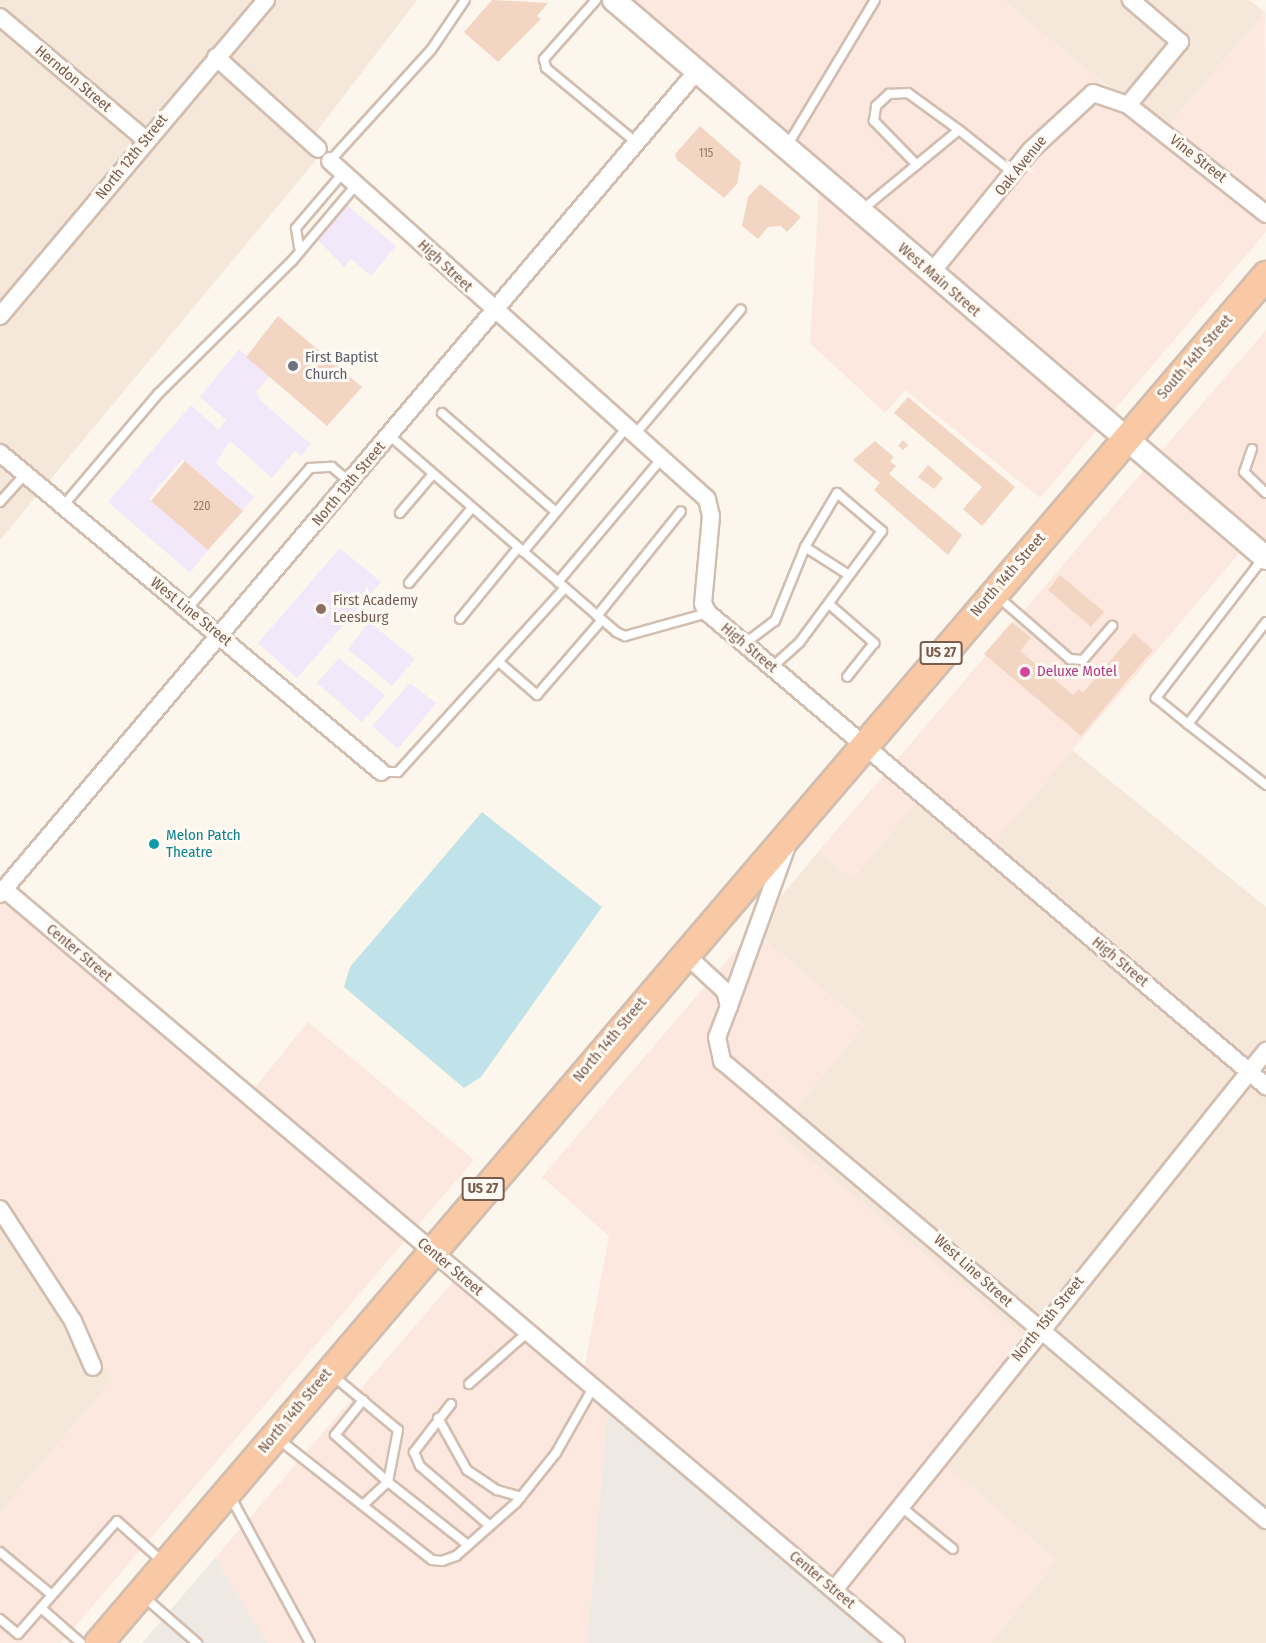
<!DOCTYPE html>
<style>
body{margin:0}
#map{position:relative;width:1266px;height:1643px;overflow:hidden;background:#fdf6ec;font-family:"Fira Sans Condensed",sans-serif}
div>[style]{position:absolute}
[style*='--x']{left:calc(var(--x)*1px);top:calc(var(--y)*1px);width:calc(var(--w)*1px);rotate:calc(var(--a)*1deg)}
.residential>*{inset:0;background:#f5e8da}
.commercial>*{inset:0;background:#fde8e0}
.industrial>*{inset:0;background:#efe9e4}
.education>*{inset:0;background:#f3e8fa}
.water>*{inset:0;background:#bfe3e8}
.building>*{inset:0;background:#f3d5c3}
.roads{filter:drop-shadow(2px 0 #d1beb0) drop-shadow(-2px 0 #d1beb0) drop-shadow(0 2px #d1beb0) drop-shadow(0 -2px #d1beb0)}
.service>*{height:8px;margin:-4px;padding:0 4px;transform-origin:4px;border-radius:4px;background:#fff}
.minor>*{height:16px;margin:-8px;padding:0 8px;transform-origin:8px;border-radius:8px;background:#fff}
.secondary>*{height:22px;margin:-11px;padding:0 11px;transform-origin:11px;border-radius:11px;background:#fff}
.trunk>*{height:27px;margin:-13.5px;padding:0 13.5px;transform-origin:13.5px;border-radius:13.5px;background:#f9c8a4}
.dots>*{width:16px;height:16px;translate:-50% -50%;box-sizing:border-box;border:3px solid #fffaf3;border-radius:50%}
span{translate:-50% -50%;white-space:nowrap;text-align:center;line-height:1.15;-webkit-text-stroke:6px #fffaf3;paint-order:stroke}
.number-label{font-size:12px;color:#987a6a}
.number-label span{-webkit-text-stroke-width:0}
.shield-label span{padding:2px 4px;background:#fffaf3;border:2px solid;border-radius:4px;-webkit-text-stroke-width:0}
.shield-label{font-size:14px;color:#7a5c4d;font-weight:700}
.street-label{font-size:15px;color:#7a5c4d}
.worship-label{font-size:15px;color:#5b616d}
.left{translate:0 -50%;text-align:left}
.education-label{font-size:15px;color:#785e54}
.hotel-label{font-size:15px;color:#b23c85}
.culture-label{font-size:15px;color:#0d838f}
</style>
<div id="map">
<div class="residential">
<i style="clip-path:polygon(0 0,417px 0,314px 135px,327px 147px,0 540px)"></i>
<i style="clip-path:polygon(1003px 0,1249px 0,1265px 12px,1163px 132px)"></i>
<i style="clip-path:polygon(1072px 750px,1266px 907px,1266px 1643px,991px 1643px,1056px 1560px,941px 1461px,1035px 1346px,776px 1132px,865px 1025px,753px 930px,818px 852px,853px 879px,922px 795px,1037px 792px)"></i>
<i style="clip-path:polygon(0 1204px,113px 1379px,0 1512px)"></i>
</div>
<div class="commercial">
<i style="clip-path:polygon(629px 0,1003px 0,1163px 132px,1265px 12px,1266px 232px,1110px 415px)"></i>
<i style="clip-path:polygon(819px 190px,1098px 429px,1040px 498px,905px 390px,885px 413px,810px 343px)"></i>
<i style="clip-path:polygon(1266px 330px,1266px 545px,1158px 455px)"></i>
<i style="clip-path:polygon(1145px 469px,1242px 550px,1037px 792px,987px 850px,923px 795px,853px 879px,818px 852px)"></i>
<i style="clip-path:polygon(0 892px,248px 1096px,308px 1022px,474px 1160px,61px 1643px,0 1643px,0 1512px,113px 1379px,0 1204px)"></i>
<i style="clip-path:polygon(753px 930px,865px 1025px,776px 1132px,1036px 1346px,942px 1461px,1056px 1560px,991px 1643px,899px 1643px,609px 1396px,587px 1643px,267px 1643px,215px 1558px,464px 1269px,581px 1367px,585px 1364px,609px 1236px,542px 1177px)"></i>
</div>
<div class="industrial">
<i style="clip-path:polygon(609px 1395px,899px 1643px,587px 1643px)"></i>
<i style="clip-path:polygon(215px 1558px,267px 1643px,142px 1643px)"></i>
</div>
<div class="education">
<i style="clip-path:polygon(342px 201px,396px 246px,371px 276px,351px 259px,344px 267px,315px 237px)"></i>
<i style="clip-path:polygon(239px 349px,269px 377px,256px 392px,261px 401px,311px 444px,301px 456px,295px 451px,272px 478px,230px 441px,216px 463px,254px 497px,243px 511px,183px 459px,149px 498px,208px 550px,190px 573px,108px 502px,191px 405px,219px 430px,226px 420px,200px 397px)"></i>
<i style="clip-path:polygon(340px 548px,381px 582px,297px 678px,258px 643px)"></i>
<i style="clip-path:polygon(369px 622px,415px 659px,392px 686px,348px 649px)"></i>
<i style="clip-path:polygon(339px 658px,385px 695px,362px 722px,317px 683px)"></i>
<i style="clip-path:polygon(410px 683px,436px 703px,398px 749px,372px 726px)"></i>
</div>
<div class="water">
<i style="clip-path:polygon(482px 812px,602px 907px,481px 1077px,464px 1088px,344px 987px,350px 967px)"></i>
</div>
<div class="building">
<i style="clip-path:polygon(492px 0,548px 3px,537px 16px,541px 19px,498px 62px,464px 32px)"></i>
<i style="clip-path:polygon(700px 126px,741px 162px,737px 184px,724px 198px,677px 160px,675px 154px)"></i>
<i style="clip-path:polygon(760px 184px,801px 217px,787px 232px,781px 226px,768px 227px,758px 239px,742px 226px,748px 197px)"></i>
<i style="clip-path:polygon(278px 316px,362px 387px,327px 426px,246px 357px)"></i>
<i style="clip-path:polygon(908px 397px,1015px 487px,982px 526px,963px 509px,982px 487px,894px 413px)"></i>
<i style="clip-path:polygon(903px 440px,908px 445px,903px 450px,898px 446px)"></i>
<i style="clip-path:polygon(875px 441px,894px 457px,890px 461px,896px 466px,889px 474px,962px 535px,948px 555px,874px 490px,880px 483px,853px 460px)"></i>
<i style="clip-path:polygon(185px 461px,243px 511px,208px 550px,151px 501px)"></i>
<i style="clip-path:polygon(928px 465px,943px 478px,934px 489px,918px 477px)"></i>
<i style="clip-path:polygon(1060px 575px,1104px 612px,1091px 627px,1048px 590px)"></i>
<i style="clip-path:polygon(1012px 622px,1031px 638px,1020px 651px,1073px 695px,1079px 689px,1083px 693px,1134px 633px,1153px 650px,1081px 736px,984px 654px)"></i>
</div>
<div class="roads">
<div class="service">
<i style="--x:596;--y:0;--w:79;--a:131.4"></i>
<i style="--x:544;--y:59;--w:9;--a:77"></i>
<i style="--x:546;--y:68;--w:118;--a:39.5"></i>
<i style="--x:787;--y:146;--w:170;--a:-58.9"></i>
<i style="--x:330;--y:161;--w:150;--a:-47.7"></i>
<i style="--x:431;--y:50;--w:60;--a:-55.8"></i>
<i style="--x:917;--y:165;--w:62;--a:-134.3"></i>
<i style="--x:874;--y:121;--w:15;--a:-82"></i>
<i style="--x:876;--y:106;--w:18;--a:-43"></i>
<i style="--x:889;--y:94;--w:19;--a:-3"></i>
<i style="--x:908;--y:93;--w:63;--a:36"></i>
<i style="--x:863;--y:209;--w:124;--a:-39.5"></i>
<i style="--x:959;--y:130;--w:69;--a:38.5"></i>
<i style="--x:299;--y:247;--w:19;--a:-99"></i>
<i style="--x:296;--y:228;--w:72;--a:-49.5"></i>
<i style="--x:442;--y:413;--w:151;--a:41"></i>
<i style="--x:636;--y:433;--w:162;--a:-49.7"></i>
<i style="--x:390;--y:436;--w:299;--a:40.9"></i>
<i style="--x:616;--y:632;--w:10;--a:24"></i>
<i style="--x:625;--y:636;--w:86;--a:-15.5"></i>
<i style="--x:1252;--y:449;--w:24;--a:109"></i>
<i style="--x:1244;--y:472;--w:30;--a:44"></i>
<i style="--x:0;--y:502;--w:38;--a:-48"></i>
<i style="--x:63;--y:506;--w:148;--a:-49.7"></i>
<i style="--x:159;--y:393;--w:187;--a:-44.8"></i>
<i style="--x:292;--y:261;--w:99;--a:-49.9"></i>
<i style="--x:400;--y:513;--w:51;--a:-49.8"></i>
<i style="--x:805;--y:547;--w:52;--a:32.5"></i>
<i style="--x:523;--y:552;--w:164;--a:-50.2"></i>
<i style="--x:1264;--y:557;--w:178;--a:127.5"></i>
<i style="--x:1156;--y:698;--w:41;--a:39.1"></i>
<i style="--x:1188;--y:724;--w:128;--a:-52.6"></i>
<i style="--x:558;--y:582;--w:162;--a:-50"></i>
<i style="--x:409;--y:583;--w:98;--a:-50"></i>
<i style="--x:996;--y:595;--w:98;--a:40.9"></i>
<i style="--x:1070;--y:659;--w:13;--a:4"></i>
<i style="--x:1083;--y:660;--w:45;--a:-49.5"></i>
<i style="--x:829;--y:604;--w:60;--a:40.9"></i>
<i style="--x:874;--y:643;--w:43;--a:128.5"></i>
<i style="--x:187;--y:609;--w:187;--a:-48.9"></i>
<i style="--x:310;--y:468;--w:22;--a:-3"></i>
<i style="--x:332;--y:467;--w:23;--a:40"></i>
<i style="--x:597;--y:616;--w:134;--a:-51.3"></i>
<i style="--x:460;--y:619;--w:92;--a:-50.8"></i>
<i style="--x:744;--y:644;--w:39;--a:-37"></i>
<i style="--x:775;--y:621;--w:80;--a:-67.9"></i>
<i style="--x:805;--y:547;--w:63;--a:-59.3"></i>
<i style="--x:837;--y:493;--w:59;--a:40.2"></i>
<i style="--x:882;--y:531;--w:138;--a:126.5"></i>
<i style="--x:800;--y:642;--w:38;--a:138"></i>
<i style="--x:500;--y:663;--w:49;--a:40.9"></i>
<i style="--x:537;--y:695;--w:99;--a:-49.1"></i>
<i style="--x:1188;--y:724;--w:99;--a:38"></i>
<i style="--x:381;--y:772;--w:17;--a:0"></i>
<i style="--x:398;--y:772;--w:248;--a:-47.8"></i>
<i style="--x:331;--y:1374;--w:87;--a:39.9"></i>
<i style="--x:398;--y:1430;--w:53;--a:100.9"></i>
<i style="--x:388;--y:1482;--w:102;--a:38.2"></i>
<i style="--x:469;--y:1384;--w:79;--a:-41.4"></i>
<i style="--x:451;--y:1404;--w:61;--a:127.6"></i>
<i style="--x:414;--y:1452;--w:15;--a:67"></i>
<i style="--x:420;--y:1466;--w:92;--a:40.6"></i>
<i style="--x:438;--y:1418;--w:60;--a:60.9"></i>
<i style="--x:467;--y:1470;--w:36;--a:34"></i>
<i style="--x:497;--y:1490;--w:25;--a:16"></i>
<i style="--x:277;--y:1438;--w:197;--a:38.2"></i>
<i style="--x:432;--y:1560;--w:10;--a:6"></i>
<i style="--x:442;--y:1561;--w:15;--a:-20"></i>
<i style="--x:456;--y:1556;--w:80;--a:-41.5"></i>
<i style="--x:516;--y:1503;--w:64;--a:-51.3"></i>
<i style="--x:556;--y:1453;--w:75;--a:-60.4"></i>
<i style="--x:229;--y:1494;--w:170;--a:61.5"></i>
<i style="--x:363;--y:1505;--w:34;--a:-43"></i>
<i style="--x:388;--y:1482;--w:71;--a:-138.4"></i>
<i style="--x:335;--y:1435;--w:45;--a:-51.3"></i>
<i style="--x:900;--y:1506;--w:68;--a:39.1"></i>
<i style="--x:0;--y:1552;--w:67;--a:39.6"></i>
<i style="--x:143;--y:1596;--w:72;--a:41"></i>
<i style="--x:41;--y:1608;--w:53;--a:41.2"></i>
<i style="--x:0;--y:1619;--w:23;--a:40"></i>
<i style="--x:18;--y:1634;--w:150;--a:-48.8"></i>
<i style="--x:117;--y:1521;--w:62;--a:41.7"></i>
</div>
<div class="minor">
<i style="--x:0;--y:17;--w:191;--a:40.1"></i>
<i style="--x:216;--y:57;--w:137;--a:42"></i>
<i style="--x:1128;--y:105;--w:82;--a:-50.5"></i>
<i style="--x:1180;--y:42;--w:65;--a:-139.4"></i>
<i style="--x:330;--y:161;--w:506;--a:41.88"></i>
<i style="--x:707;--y:499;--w:17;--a:77"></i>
<i style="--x:711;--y:516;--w:88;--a:95.2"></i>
<i style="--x:703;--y:604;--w:10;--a:61"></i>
<i style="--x:708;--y:613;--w:732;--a:40.29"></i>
<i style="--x:931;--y:273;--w:159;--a:-50.9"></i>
<i style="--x:1031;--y:150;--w:84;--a:-42.6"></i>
<i style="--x:1093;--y:93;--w:37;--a:19"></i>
<i style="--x:1128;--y:105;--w:176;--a:38.3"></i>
<i style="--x:0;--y:316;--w:413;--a:-49.9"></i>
<i style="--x:0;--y:453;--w:497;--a:39.9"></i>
<i style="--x:4;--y:889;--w:1168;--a:40.21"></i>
<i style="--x:0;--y:894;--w:1077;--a:-49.74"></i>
<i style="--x:684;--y:953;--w:56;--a:42.8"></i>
<i style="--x:725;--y:991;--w:16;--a:75"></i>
<i style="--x:729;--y:1006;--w:33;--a:111"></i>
<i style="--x:717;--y:1037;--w:25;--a:78"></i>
<i style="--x:722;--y:1061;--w:712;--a:40.16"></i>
<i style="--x:729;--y:1006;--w:170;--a:-70.1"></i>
<i style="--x:0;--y:1209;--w:134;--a:56.9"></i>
<i style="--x:73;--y:1321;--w:50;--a:66.5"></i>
<i style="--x:834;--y:1590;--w:691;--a:-51.29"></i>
</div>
<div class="secondary">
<i style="--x:614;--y:0;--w:858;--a:40.56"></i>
</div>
<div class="trunk">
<i style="--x:98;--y:1643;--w:1799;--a:-49.51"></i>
</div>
</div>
<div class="dots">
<i style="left:293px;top:366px;background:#6b7280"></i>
<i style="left:321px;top:609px;background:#8d6e63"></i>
<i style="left:1025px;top:672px;background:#d1479c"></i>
<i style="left:154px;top:844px;background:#0f9aa8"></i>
</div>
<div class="number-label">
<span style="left:706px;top:154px">115</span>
<span style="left:202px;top:507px">220</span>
</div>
<div class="shield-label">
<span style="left:941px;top:653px">US 27</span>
<span style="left:483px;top:1189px">US 27</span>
</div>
<div class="street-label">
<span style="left:73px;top:79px;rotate:40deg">Herndon Street</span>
<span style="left:132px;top:157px;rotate:-51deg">North 12th Street</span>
<span style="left:1198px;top:159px;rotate:38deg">Vine Street</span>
<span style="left:1021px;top:166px;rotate:-51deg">Oak Avenue</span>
<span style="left:445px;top:266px;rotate:43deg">High Street</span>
<span style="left:939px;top:280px;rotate:41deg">West Main Street</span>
<span style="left:1195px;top:357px;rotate:-49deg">South 14th Street</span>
<span style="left:349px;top:484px;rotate:-50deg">North 13th Street</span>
<span style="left:1008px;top:575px;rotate:-49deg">North 14th Street</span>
<span style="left:191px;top:612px;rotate:39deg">West Line Street</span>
<span style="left:749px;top:648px;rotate:40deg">High Street</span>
<span style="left:79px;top:953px;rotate:40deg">Center Street</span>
<span style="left:1120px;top:962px;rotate:40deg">High Street</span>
<span style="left:610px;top:1040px;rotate:-50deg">North 14th Street</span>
<span style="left:450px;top:1267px;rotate:40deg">Center Street</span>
<span style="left:973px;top:1271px;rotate:42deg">West Line Street</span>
<span style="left:1048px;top:1319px;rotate:-51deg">North 15th Street</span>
<span style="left:295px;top:1411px;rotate:-50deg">North 14th Street</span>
<span style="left:822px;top:1580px;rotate:40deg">Center Street</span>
</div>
<div class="worship-label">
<span class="left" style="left:305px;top:366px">First Baptist<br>Church</span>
</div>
<div class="education-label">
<span class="left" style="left:333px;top:609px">First Academy<br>Leesburg</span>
</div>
<div class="hotel-label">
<span class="left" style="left:1037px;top:672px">Deluxe Motel</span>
</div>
<div class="culture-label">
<span class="left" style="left:166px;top:844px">Melon Patch<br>Theatre</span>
</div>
</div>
